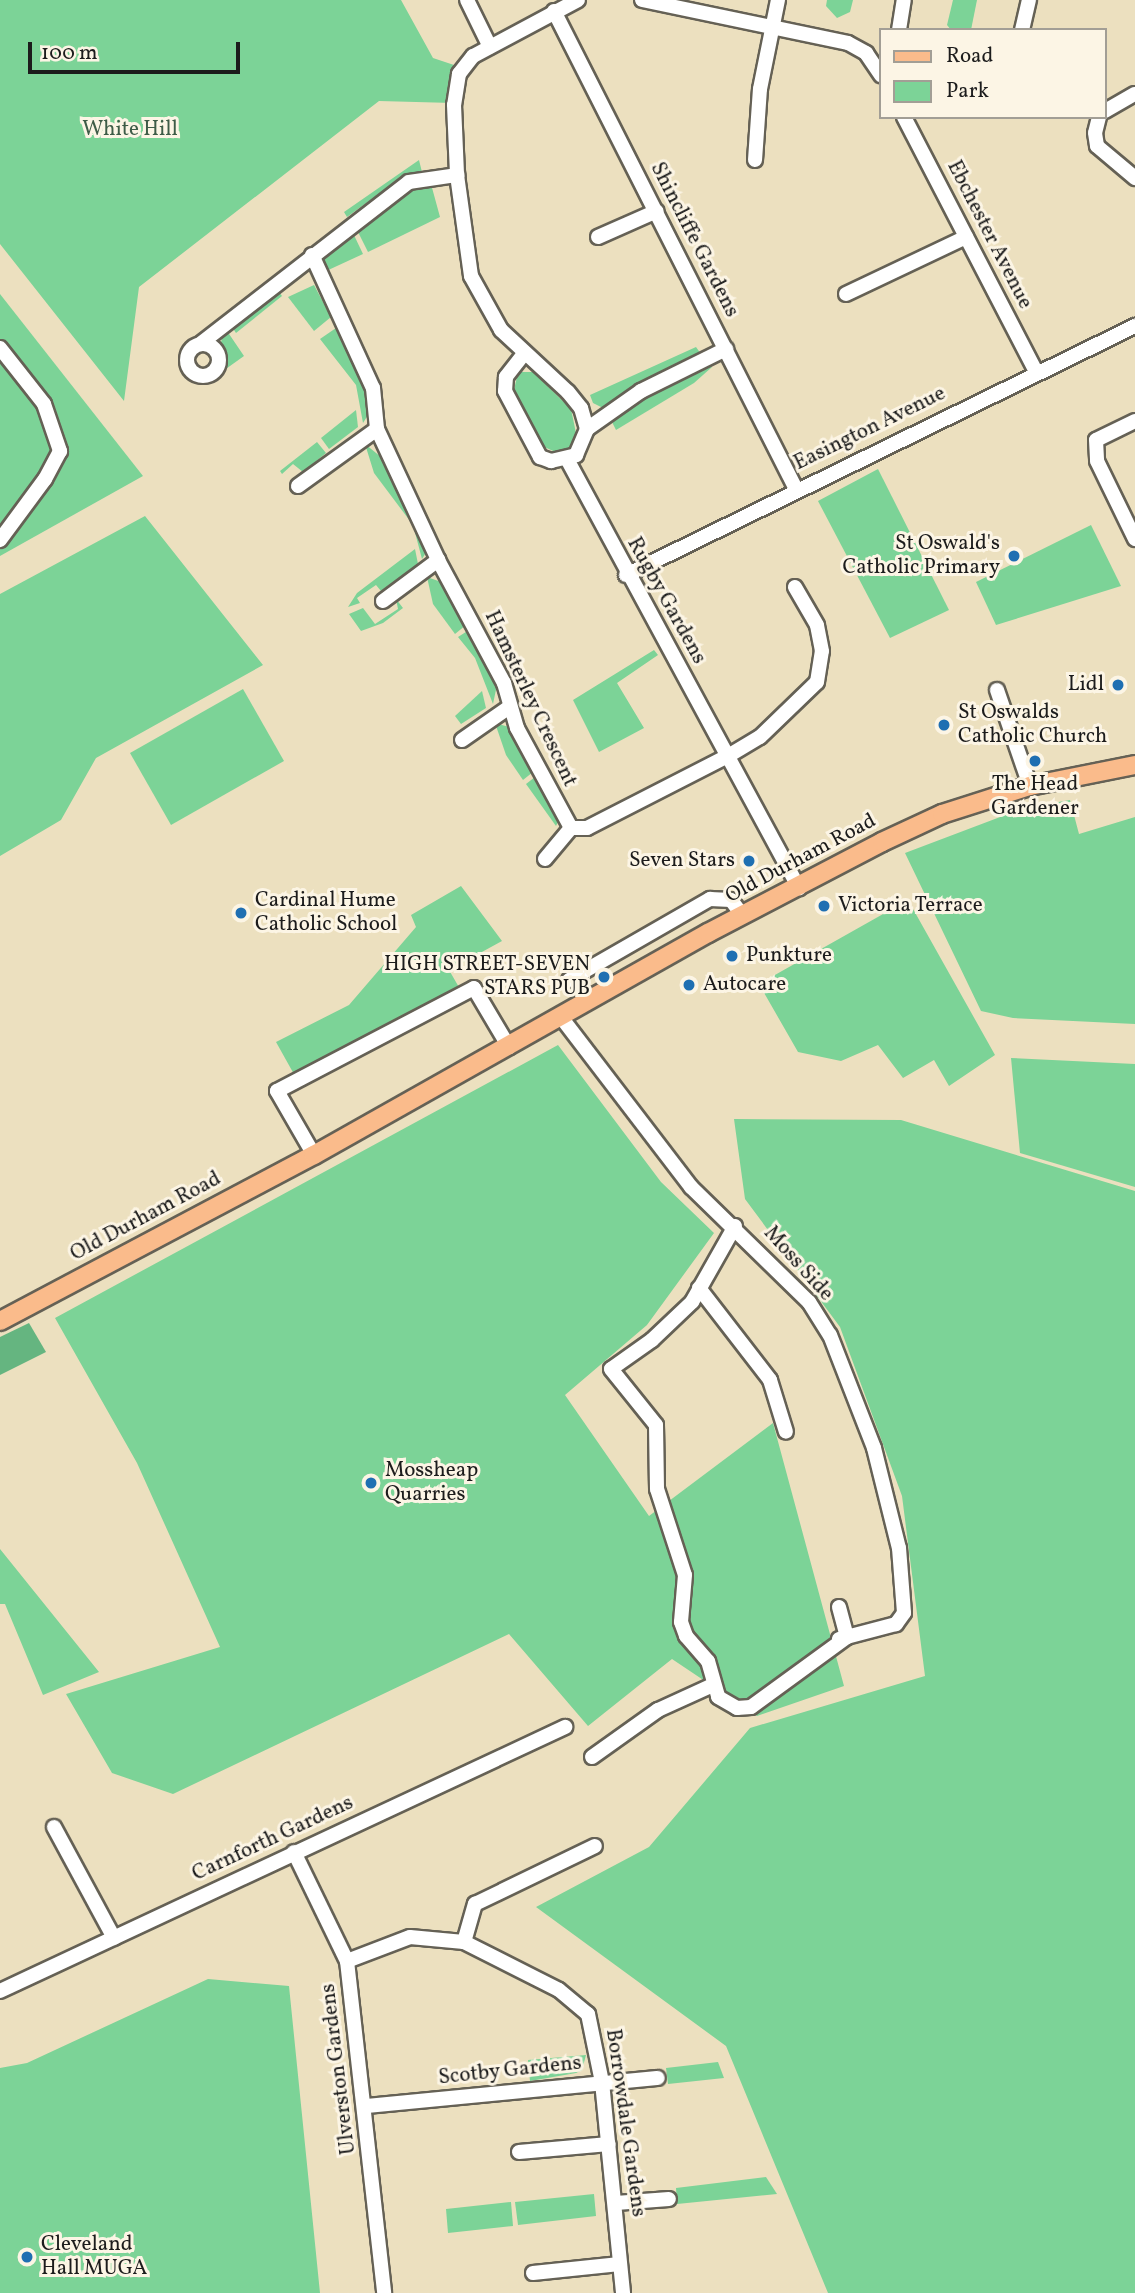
<!DOCTYPE html>
<style>
body{margin:0}
#map{position:relative;width:1135px;height:2293px;overflow:hidden;background:#ece0bf;font-family:Vollkorn,serif}
div>[style]{position:absolute}
[style*='--x']{left:calc(var(--x)*1px);top:calc(var(--y)*1px);width:calc(var(--w)*1px);rotate:calc(var(--a)*1deg)}
.green>*{inset:0;background:#7cd397}
.forest>*{inset:0;background:#65b580}
.roads{filter:drop-shadow(2px 0 #656155) drop-shadow(-2px 0 #656155) drop-shadow(0 2px #656155) drop-shadow(0 -2px #656155)}
.minor>*{height:14px;margin:-7px;padding:0 7px;transform-origin:7px;border-radius:7px;background:#fff}
.minor>.ring{margin:-7px;padding:0;box-sizing:content-box;background:none;border:14px solid #fff;border-radius:50%}
.major>*{height:18px;margin:-9px;padding:0 9px;transform-origin:9px;border-radius:9px;background:#fabb8b}
.dots>*{width:19px;height:19px;translate:-50% -50%;box-sizing:border-box;border:4px solid #fcf5e5;border-radius:50%}
span{translate:-50% -50%;white-space:nowrap;text-align:center;line-height:1.15;-webkit-text-stroke:6px #fcf5e5;paint-order:stroke}
.park-label{font-size:21px;color:#3e5c47}
.street-label{font-size:21px;color:#1c1c1c}
.poi-label{font-size:21px;color:#1c1c1c}
.right{translate:-100% -50%;text-align:right}
.left{translate:0 -50%;text-align:left}
.legend{position:absolute;left:879px;top:28px;width:228px;height:91px;box-sizing:border-box;background:#fcf5e5;border:2px solid #a29e95;margin:0;padding:9px 12px;list-style:none;font-size:21px;color:#1c1c1c}
.legend li{display:flex;align-items:center;gap:14px;height:35px}
.legend b{width:35px;border:2px solid #a29e95}
.scale{position:absolute;left:28px;top:42px;width:212px;height:32px;box-sizing:border-box;border:4px solid #1c1c1c;border-top:0;padding-left:9px;font-size:21px;line-height:24px;white-space:nowrap;color:#1c1c1c;-webkit-text-stroke:5px #fcf5e5;paint-order:stroke}
</style>
<div id="map">
<div class="green">
<i style="clip-path:polygon(0 0,401px 0,433px 58px,460px 67px,453px 103px,379px 101px,139px 287px,124px 401px,0 244px)"></i>
<i style="clip-path:polygon(827px 0,853px 0,850px 12px,837px 18px,826px 6px)"></i>
<i style="clip-path:polygon(953px 0,977px 0,971px 30px,951px 30px,947px 25px)"></i>
<i style="clip-path:polygon(419px 160px,422px 172px,398px 180px,347px 217px,344px 212px)"></i>
<i style="clip-path:polygon(431px 184px,440px 217px,368px 252px,356px 228px,409px 191px)"></i>
<i style="clip-path:polygon(352px 231px,363px 254px,324px 272px,322px 255px)"></i>
<i style="clip-path:polygon(314px 285px,331px 317px,314px 331px,288px 297px)"></i>
<i style="clip-path:polygon(276px 288px,282px 296px,236px 333px,230px 324px)"></i>
<i style="clip-path:polygon(0 294px,143px 476px,0 556px)"></i>
<i style="clip-path:polygon(225px 328px,244px 356px,223px 371px,227px 359px,221px 342px)"></i>
<i style="clip-path:polygon(336px 328px,368px 397px,368px 415px,363px 423px,356px 385px,320px 339px)"></i>
<i style="clip-path:polygon(696px 347px,701px 354px,649px 379px,605px 409px,593px 403px,590px 395px)"></i>
<i style="clip-path:polygon(707px 364px,712px 367px,694px 383px,616px 430px,612px 422px,637px 404px)"></i>
<i style="clip-path:polygon(518px 372px,533px 372px,571px 409px,576px 433px,568px 450px,560px 454px,542px 446px,514px 390px)"></i>
<i style="clip-path:polygon(356px 410px,358px 427px,329px 449px,321px 438px)"></i>
<i style="clip-path:polygon(317px 442px,326px 453px,303px 472px,293px 464px,282px 474px,280px 471px)"></i>
<i style="clip-path:polygon(365px 444px,381px 457px,401px 492px,427px 551px,422px 559px,413px 525px,374px 473px)"></i>
<i style="clip-path:polygon(878px 469px,949px 610px,890px 638px,818px 501px)"></i>
<i style="clip-path:polygon(145px 516px,263px 665px,96px 758px,61px 820px,0 856px,0 594px)"></i>
<i style="clip-path:polygon(1091px 525px,1121px 586px,996px 625px,976px 582px)"></i>
<i style="clip-path:polygon(415px 549px,418px 564px,381px 591px,376px 585px,357px 598px,360px 603px,348px 607px,357px 593px)"></i>
<i style="clip-path:polygon(427px 577px,444px 583px,466px 625px,455px 634px,433px 604px)"></i>
<i style="clip-path:polygon(396px 599px,403px 608px,383px 623px,361px 631px,349px 614px,363px 608px,375px 624px,398px 609px)"></i>
<i style="clip-path:polygon(469px 630px,497px 685px,493px 704px,475px 658px,458px 637px)"></i>
<i style="clip-path:polygon(654px 650px,658px 655px,617px 683px,644px 728px,599px 752px,573px 700px)"></i>
<i style="clip-path:polygon(243px 689px,284px 761px,171px 825px,130px 753px)"></i>
<i style="clip-path:polygon(482px 691px,486px 708px,461px 724px,455px 716px)"></i>
<i style="clip-path:polygon(495px 723px,509px 727px,533px 772px,523px 780px,506px 755px)"></i>
<i style="clip-path:polygon(535px 777px,558px 822px,556px 826px,526px 784px)"></i>
<i style="clip-path:polygon(1070px 800px,1079px 834px,1135px 817px,1135px 1024px,1013px 1018px,981px 1011px,905px 853px,1024px 808px)"></i>
<i style="clip-path:polygon(461px 886px,502px 941px,449px 970px,460px 989px,295px 1076px,276px 1042px,349px 1005px,416px 927px,411px 915px)"></i>
<i style="clip-path:polygon(908px 900px,995px 1055px,949px 1086px,934px 1060px,903px 1078px,878px 1045px,841px 1061px,798px 1052px,759px 984px)"></i>
<i style="clip-path:polygon(558px 1045px,661px 1182px,714px 1233px,647px 1325px,565px 1395px,649px 1516px,773px 1423px,844px 1686px,757px 1716px,672px 1659px,588px 1726px,509px 1634px,173px 1794px,112px 1773px,66px 1694px,220px 1647px,137px 1463px,55px 1318px)"></i>
<i style="clip-path:polygon(1011px 1058px,1135px 1064px,1135px 1187px,1020px 1153px)"></i>
<i style="clip-path:polygon(734px 1119px,901px 1120px,1135px 1191px,1135px 2293px,828px 2293px,726px 2046px,536px 1907px,649px 1847px,750px 1728px,925px 1676px,902px 1496px,840px 1327px,745px 1199px)"></i>
<i style="clip-path:polygon(0 1549px,99px 1672px,43px 1695px,5px 1604px,0 1604px)"></i>
<i style="clip-path:polygon(208px 1979px,289px 1986px,320px 2293px,0 2293px,0 2068px,27px 2063px)"></i>
<i style="clip-path:polygon(586px 2055px,582px 2070px,576px 2073px,530px 2081px,528px 2060px)"></i>
<i style="clip-path:polygon(718px 2062px,724px 2078px,668px 2084px,666px 2068px)"></i>
<i style="clip-path:polygon(766px 2177px,777px 2194px,677px 2204px,676px 2188px)"></i>
<i style="clip-path:polygon(594px 2194px,596px 2216px,518px 2225px,515px 2202px)"></i>
<i style="clip-path:polygon(511px 2202px,513px 2226px,448px 2233px,446px 2209px)"></i>
</div>
<div class="forest">
<i style="clip-path:polygon(29px 1323px,46px 1352px,0 1375px,0 1337px)"></i>
</div>
<div class="roads">
<div class="minor">
<i style="--x:467;--y:0;--w:52;--a:63.9"></i>
<i style="--x:578;--y:0;--w:119;--a:151.9"></i>
<i style="--x:473;--y:56;--w:23;--a:128"></i>
<i style="--x:459;--y:74;--w:31;--a:99"></i>
<i style="--x:454;--y:105;--w:70;--a:87.5"></i>
<i style="--x:457;--y:175;--w:102;--a:82.1"></i>
<i style="--x:471;--y:276;--w:62;--a:60.9"></i>
<i style="--x:501;--y:330;--w:91;--a:42.8"></i>
<i style="--x:568;--y:392;--w:21;--a:51"></i>
<i style="--x:581;--y:408;--w:22;--a:74"></i>
<i style="--x:642;--y:0;--w:210;--a:11.8"></i>
<i style="--x:848;--y:43;--w:21;--a:29"></i>
<i style="--x:866;--y:53;--w:27;--a:56"></i>
<i style="--x:554;--y:11;--w:536;--a:63.15"></i>
<i style="--x:899;--y:30;--w:30;--a:-81"></i>
<i style="--x:1022;--y:30;--w:31;--a:-77"></i>
<i style="--x:1105;--y:111;--w:34;--a:-30"></i>
<i style="--x:904;--y:117;--w:287;--a:62.6"></i>
<i style="--x:1099;--y:117;--w:16;--a:104"></i>
<i style="--x:1095;--y:133;--w:13;--a:81"></i>
<i style="--x:1097;--y:146;--w:50;--a:40.1"></i>
<i style="--x:755;--y:160;--w:71;--a:-86"></i>
<i style="--x:760;--y:89;--w:91;--a:-78.6"></i>
<i style="--x:598;--y:237;--w:64;--a:-23.8"></i>
<i style="--x:312;--y:255;--w:146;--a:65.4"></i>
<i style="--x:373;--y:388;--w:41;--a:84.4"></i>
<i style="--x:377;--y:429;--w:145;--a:65"></i>
<i style="--x:438;--y:560;--w:140;--a:61.8"></i>
<i style="--x:504;--y:683;--w:47;--a:73.9"></i>
<i style="--x:517;--y:728;--w:114;--a:61.6"></i>
<i style="--x:571;--y:828;--w:16;--a:0"></i>
<i style="--x:587;--y:828;--w:158;--a:-27.1"></i>
<i style="--x:728;--y:756;--w:37;--a:-31"></i>
<i style="--x:760;--y:737;--w:79;--a:-44"></i>
<i style="--x:817;--y:682;--w:31;--a:-81"></i>
<i style="--x:822;--y:651;--w:26;--a:-101"></i>
<i style="--x:817;--y:625;--w:44;--a:-120.1"></i>
<i style="--x:846;--y:294;--w:133;--a:-25.4"></i>
<i style="--x:200;--y:344;--w:264;--a:-37.8"></i>
<i style="--x:409;--y:182;--w:49;--a:-8.3"></i>
<i class="ring" style="left:187px;top:344px;width:18px;height:18px"></i>
<i style="--x:0;--y:348;--w:71;--a:51.8"></i>
<i style="--x:44;--y:404;--w:50;--a:71.2"></i>
<i style="--x:60;--y:451;--w:32;--a:118"></i>
<i style="--x:45;--y:479;--w:76;--a:126.4"></i>
<i style="--x:523;--y:355;--w:28;--a:128"></i>
<i style="--x:506;--y:377;--w:14;--a:94"></i>
<i style="--x:505;--y:391;--w:75;--a:62.1"></i>
<i style="--x:540;--y:457;--w:12;--a:20"></i>
<i style="--x:551;--y:461;--w:26;--a:-13"></i>
<i style="--x:576;--y:455;--w:28;--a:-67"></i>
<i style="--x:587;--y:429;--w:66;--a:-35.1"></i>
<i style="--x:641;--y:391;--w:95;--a:-26.3"></i>
<i style="--x:1135;--y:421;--w:43;--a:154"></i>
<i style="--x:1096;--y:440;--w:21;--a:87"></i>
<i style="--x:1097;--y:461;--w:87;--a:64"></i>
<i style="--x:567;--y:459;--w:488;--a:61.6"></i>
<i style="--x:298;--y:486;--w:97;--a:-35.8"></i>
<i style="--x:626;--y:575;--w:567;--a:-26.07"></i>
<i style="--x:383;--y:601;--w:69;--a:-36.7"></i>
<i style="--x:997;--y:690;--w:102;--a:71"></i>
<i style="--x:462;--y:740;--w:56;--a:-34.8"></i>
<i style="--x:545;--y:859;--w:40;--a:-50"></i>
<i style="--x:569;--y:980;--w:163;--a:-29.9"></i>
<i style="--x:710;--y:899;--w:21;--a:3"></i>
<i style="--x:731;--y:900;--w:20;--a:53"></i>
<i style="--x:561;--y:1017;--w:214;--a:52.6"></i>
<i style="--x:691;--y:1187;--w:165;--a:44.3"></i>
<i style="--x:809;--y:1302;--w:39;--a:58"></i>
<i style="--x:830;--y:1335;--w:121;--a:68.7"></i>
<i style="--x:874;--y:1448;--w:103;--a:76"></i>
<i style="--x:899;--y:1548;--w:65;--a:85.6"></i>
<i style="--x:904;--y:1613;--w:14;--a:126"></i>
<i style="--x:896;--y:1624;--w:59;--a:165.3"></i>
<i style="--x:314;--y:1155;--w:74;--a:-120"></i>
<i style="--x:277;--y:1091;--w:222;--a:-27.6"></i>
<i style="--x:474;--y:988;--w:69;--a:59.3"></i>
<i style="--x:735;--y:1226;--w:87;--a:119.5"></i>
<i style="--x:692;--y:1302;--w:55;--a:136.5"></i>
<i style="--x:652;--y:1340;--w:50;--a:144.7"></i>
<i style="--x:611;--y:1369;--w:72;--a:51.2"></i>
<i style="--x:656;--y:1425;--w:64;--a:89.1"></i>
<i style="--x:657;--y:1489;--w:90;--a:72"></i>
<i style="--x:685;--y:1575;--w:47;--a:94.9"></i>
<i style="--x:681;--y:1622;--w:15;--a:70"></i>
<i style="--x:686;--y:1636;--w:33;--a:49"></i>
<i style="--x:708;--y:1661;--w:37;--a:74"></i>
<i style="--x:718;--y:1697;--w:22;--a:30"></i>
<i style="--x:737;--y:1708;--w:14;--a:-4"></i>
<i style="--x:751;--y:1707;--w:119;--a:-36.1"></i>
<i style="--x:847;--y:1637;--w:31;--a:-105"></i>
<i style="--x:699;--y:1288;--w:116;--a:52.3"></i>
<i style="--x:770;--y:1380;--w:54;--a:72.9"></i>
<i style="--x:592;--y:1757;--w:81;--a:-35.5"></i>
<i style="--x:658;--y:1710;--w:60;--a:-24.4"></i>
<i style="--x:54;--y:1827;--w:126;--a:61.6"></i>
<i style="--x:294;--y:1852;--w:121;--a:64.1"></i>
<i style="--x:347;--y:1961;--w:334;--a:83.6"></i>
<i style="--x:464;--y:1942;--w:40;--a:-74"></i>
<i style="--x:475;--y:1904;--w:133;--a:-25.8"></i>
<i style="--x:347;--y:1961;--w:67;--a:-20.9"></i>
<i style="--x:410;--y:1937;--w:54;--a:5.3"></i>
<i style="--x:464;--y:1942;--w:106;--a:26.8"></i>
<i style="--x:559;--y:1990;--w:38;--a:40"></i>
<i style="--x:588;--y:2014;--w:69;--a:78.4"></i>
<i style="--x:602;--y:2082;--w:212;--a:84.3"></i>
<i style="--x:0;--y:1991;--w:624;--a:-25.04"></i>
<i style="--x:366;--y:2106;--w:293;--a:-5.5"></i>
<i style="--x:519;--y:2152;--w:90;--a:-5.1"></i>
<i style="--x:616;--y:2203;--w:53;--a:-4.3"></i>
<i style="--x:533;--y:2273;--w:87;--a:-5.9"></i>
</div>
<div class="major">
<i style="--x:0;--y:1321;--w:355;--a:-27.9"></i>
<i style="--x:314;--y:1155;--w:452;--a:-29.4"></i>
<i style="--x:708;--y:933;--w:196;--a:-27.6"></i>
<i style="--x:882;--y:842;--w:66;--a:-25"></i>
<i style="--x:942;--y:814;--w:92;--a:-17.7"></i>
<i style="--x:1030;--y:786;--w:107;--a:-11.3"></i>
</div>
</div>
<div class="dots">
<i style="left:1014px;top:556px;background:#1f6fb2"></i>
<i style="left:1118px;top:685px;background:#1f6fb2"></i>
<i style="left:944px;top:725px;background:#1f6fb2"></i>
<i style="left:1035px;top:761px;background:#1f6fb2"></i>
<i style="left:749px;top:861px;background:#1f6fb2"></i>
<i style="left:824px;top:906px;background:#1f6fb2"></i>
<i style="left:241px;top:913px;background:#1f6fb2"></i>
<i style="left:732px;top:956px;background:#1f6fb2"></i>
<i style="left:604px;top:977px;background:#1f6fb2"></i>
<i style="left:689px;top:985px;background:#1f6fb2"></i>
<i style="left:371px;top:1483px;background:#1f6fb2"></i>
<i style="left:27px;top:2257px;background:#1f6fb2"></i>
</div>
<div class="park-label">
<span style="left:130px;top:130px">White Hill</span>
</div>
<div class="street-label">
<span style="left:989px;top:235px;rotate:63deg">Ebchester Avenue</span>
<span style="left:694px;top:240px;rotate:63deg">Shincliffe Gardens</span>
<span style="left:870px;top:429px;rotate:-26deg">Easington Avenue</span>
<span style="left:666px;top:601px;rotate:61deg">Rugby Gardens</span>
<span style="left:530px;top:699px;rotate:65deg">Hamsterley Crescent</span>
<span style="left:801px;top:859px;rotate:-28deg">Old Durham Road</span>
<span style="left:146px;top:1217px;rotate:-28deg">Old Durham Road</span>
<span style="left:798px;top:1264px;rotate:48deg">Moss Side</span>
<span style="left:273px;top:1839px;rotate:-25deg">Carnforth Gardens</span>
<span style="left:339px;top:2069px;rotate:-97deg">Ulverston Gardens</span>
<span style="left:510px;top:2071px;rotate:-6deg">Scotby Gardens</span>
<span style="left:625px;top:2123px;rotate:82deg">Borrowdale Gardens</span>
</div>
<div class="poi-label">
<span class="right" style="left:1000px;top:556px">St Oswald's<br>Catholic Primary</span>
<span class="right" style="left:1104px;top:685px">Lidl</span>
<span class="left" style="left:958px;top:725px">St Oswalds<br>Catholic Church</span>
<span style="left:1035px;top:797px">The Head<br>Gardener</span>
<span class="right" style="left:735px;top:861px">Seven Stars</span>
<span class="left" style="left:255px;top:913px">Cardinal Hume<br>Catholic School</span>
<span class="left" style="left:838px;top:906px">Victoria Terrace</span>
<span class="left" style="left:746px;top:956px">Punkture</span>
<span class="right" style="left:590px;top:977px">HIGH STREET-SEVEN<br>STARS PUB</span>
<span class="left" style="left:703px;top:985px">Autocare</span>
<span class="left" style="left:385px;top:1483px">Mossheap<br>Quarries</span>
<span class="left" style="left:41px;top:2257px">Cleveland<br>Hall MUGA</span>
</div>
<ul class="legend">
<li><b style="height:9px;background:#fabb8b"></b>Road</li>
<li><b style="height:19px;background:#7cd397"></b>Park</li>
</ul>
<div class="scale">100 m</div>
</div>
